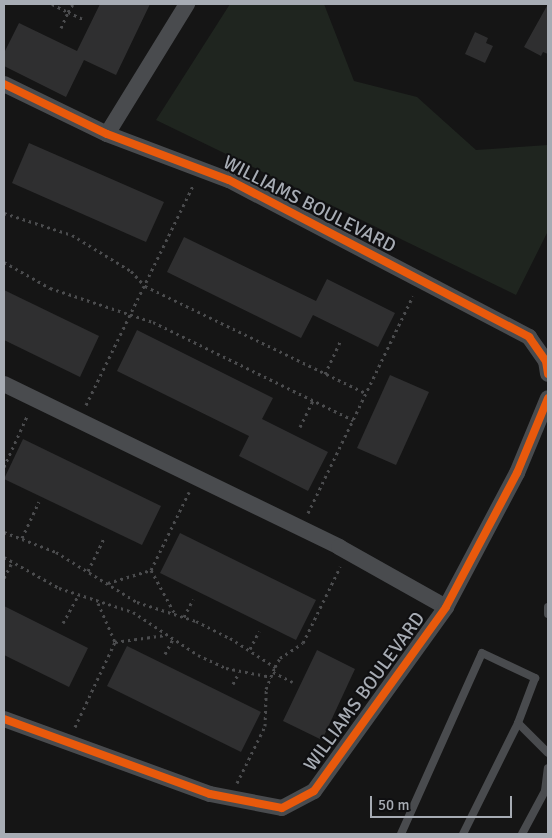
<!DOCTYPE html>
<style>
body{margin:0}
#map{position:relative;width:552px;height:838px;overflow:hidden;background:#151515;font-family:Signika,sans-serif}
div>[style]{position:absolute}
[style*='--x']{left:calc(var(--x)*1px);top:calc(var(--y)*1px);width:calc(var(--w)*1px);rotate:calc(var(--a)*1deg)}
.green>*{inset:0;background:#1f251f}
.building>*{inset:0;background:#2f2f30}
.path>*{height:3px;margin-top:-1.5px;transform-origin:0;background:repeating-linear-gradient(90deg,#4b4c4e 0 2.5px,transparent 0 6.5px)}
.lane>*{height:8px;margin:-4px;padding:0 4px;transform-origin:4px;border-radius:4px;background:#494b4e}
.street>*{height:16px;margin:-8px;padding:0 8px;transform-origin:8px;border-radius:8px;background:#494b4e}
.cycleway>*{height:8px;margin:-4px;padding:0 4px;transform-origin:4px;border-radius:4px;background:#e8590c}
span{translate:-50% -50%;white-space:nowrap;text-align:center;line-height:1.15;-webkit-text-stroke:4px #0f0f11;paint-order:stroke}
.street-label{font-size:19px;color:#a7acb4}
.frame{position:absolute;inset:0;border:5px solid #a7acb4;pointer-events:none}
.scale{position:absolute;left:370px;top:796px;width:142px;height:22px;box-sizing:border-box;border:2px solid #a7acb4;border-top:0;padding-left:6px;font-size:15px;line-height:18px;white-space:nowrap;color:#a7acb4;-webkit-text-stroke:4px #0f0f11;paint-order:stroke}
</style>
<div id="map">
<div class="green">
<i style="clip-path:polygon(230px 4px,324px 4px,354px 81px,417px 97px,476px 150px,548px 145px,548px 231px,516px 295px,156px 120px)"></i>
</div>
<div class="building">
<i style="clip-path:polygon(100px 4px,150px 4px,116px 75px,84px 60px,66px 97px,4px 66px,4px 53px,19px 23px,77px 51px)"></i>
<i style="clip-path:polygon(548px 4px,548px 54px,543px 52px,541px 56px,524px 47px)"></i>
<i style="clip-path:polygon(475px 32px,488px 38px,486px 43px,493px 46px,485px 63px,465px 54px)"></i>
<i style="clip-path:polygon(29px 143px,164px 202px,146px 242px,12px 183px)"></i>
<i style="clip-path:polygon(184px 237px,316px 301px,327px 279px,395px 313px,378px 347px,313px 315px,301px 338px,167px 272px)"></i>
<i style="clip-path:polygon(4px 290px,99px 336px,80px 377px,4px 340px)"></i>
<i style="clip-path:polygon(137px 330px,273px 398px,262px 419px,328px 452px,308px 491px,239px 456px,249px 436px,117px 371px)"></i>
<i style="clip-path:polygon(390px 375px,429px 392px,396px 465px,357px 448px)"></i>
<i style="clip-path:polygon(23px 439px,161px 506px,142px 545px,4px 479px)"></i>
<i style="clip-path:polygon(180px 533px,316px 600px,296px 640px,160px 573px)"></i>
<i style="clip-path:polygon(4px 606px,88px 648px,69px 687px,4px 655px)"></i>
<i style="clip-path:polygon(127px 646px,261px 712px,241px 752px,107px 686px)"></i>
<i style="clip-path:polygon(317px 650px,355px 669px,322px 740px,283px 721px)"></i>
</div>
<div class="path">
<i style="--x:52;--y:4;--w:18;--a:27"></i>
<i style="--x:68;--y:12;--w:9;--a:-58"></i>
<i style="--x:61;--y:28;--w:17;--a:-66"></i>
<i style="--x:68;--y:12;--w:19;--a:25"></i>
<i style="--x:4;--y:213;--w:71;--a:17.9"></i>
<i style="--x:72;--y:235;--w:69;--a:31.4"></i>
<i style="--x:131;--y:271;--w:21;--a:47"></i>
<i style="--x:145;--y:286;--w:247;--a:25.9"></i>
<i style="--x:4;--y:262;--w:53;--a:29.5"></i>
<i style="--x:50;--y:288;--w:108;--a:18.3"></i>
<i style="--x:153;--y:322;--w:223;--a:26.1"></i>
<i style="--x:325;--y:374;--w:38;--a:-65"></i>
<i style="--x:86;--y:405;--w:246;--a:-64"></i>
<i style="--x:300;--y:427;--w:30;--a:-64"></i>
<i style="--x:4;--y:467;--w:58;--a:-65.6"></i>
<i style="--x:308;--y:513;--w:241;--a:-64.2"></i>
<i style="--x:4;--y:532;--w:56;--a:21"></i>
<i style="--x:56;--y:552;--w:95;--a:31.7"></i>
<i style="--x:137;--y:602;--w:62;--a:17.9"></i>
<i style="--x:196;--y:621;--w:38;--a:27"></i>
<i style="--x:230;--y:638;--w:54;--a:32.8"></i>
<i style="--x:275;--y:667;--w:10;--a:-61"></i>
<i style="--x:280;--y:658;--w:27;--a:-33"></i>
<i style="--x:303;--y:643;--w:85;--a:-64"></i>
<i style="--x:22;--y:538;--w:40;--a:-65"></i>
<i style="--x:4;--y:557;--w:63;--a:29.4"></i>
<i style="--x:59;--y:588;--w:78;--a:18"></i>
<i style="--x:133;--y:612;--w:78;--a:33.5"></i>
<i style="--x:198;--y:655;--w:31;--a:25"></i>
<i style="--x:226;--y:668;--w:46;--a:11.3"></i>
<i style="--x:151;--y:570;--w:87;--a:-64"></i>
<i style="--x:88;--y:571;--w:37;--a:-64"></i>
<i style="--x:4;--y:578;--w:18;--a:-63"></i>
<i style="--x:108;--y:583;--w:45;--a:-16.8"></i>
<i style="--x:151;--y:570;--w:50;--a:61.4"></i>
<i style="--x:98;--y:603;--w:43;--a:66.4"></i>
<i style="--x:115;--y:642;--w:51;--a:-7.8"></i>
<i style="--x:184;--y:617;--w:20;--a:-63"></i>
<i style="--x:63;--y:623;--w:31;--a:-61"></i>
<i style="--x:250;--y:649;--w:20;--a:-63"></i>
<i style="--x:165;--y:654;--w:17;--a:-62"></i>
<i style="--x:273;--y:672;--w:22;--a:27"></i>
<i style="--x:233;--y:684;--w:13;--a:-63"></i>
<i style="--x:75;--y:727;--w:94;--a:-64.8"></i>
<i style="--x:237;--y:783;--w:64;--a:-63.8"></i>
<i style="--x:265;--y:726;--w:37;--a:-88"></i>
<i style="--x:266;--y:689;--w:24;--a:-68"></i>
</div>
<div class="lane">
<i style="--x:548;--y:607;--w:7;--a:90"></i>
<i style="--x:401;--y:834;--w:198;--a:-65.9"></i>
<i style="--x:482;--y:653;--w:59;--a:25.3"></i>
<i style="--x:535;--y:678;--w:48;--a:110.7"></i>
<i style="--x:518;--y:723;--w:42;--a:45"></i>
<i style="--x:463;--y:834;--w:124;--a:-63.6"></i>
<i style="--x:522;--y:834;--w:49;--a:-61.9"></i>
<i style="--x:545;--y:791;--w:23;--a:-83"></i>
</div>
<div class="street">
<i style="--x:4;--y:84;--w:114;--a:25.9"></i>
<i style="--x:107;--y:134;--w:130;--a:20.7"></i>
<i style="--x:229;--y:180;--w:339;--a:27.6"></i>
<i style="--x:529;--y:337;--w:29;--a:55"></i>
<i style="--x:546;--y:361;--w:13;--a:81"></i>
<i style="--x:107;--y:134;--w:153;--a:-58.4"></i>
<i style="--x:4;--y:384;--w:373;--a:25.9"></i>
<i style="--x:339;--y:547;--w:123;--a:29.3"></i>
<i style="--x:4;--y:719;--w:219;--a:20"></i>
<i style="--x:210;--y:794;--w:73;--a:11"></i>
<i style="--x:282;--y:808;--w:36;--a:-28"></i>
<i style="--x:314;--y:791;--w:226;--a:-54.3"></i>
<i style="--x:446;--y:607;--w:152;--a:-62.1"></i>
<i style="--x:517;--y:473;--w:81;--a:-67.5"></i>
</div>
<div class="cycleway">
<i style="--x:4;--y:84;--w:114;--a:25.9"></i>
<i style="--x:107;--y:134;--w:130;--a:20.7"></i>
<i style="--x:229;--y:180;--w:339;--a:27.6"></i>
<i style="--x:529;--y:337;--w:29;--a:55"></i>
<i style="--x:546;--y:361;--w:13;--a:81"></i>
<i style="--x:4;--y:719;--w:219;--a:20"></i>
<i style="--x:210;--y:794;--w:73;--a:11"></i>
<i style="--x:282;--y:808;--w:36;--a:-28"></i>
<i style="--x:314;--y:791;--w:226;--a:-54.3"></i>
<i style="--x:446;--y:607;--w:152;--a:-62.1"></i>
<i style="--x:517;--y:473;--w:81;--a:-67.5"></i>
</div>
<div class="street-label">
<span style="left:309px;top:205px;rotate:27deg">WILLIAMS BOULEVARD</span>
<span style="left:365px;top:692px;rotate:-54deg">WILLIAMS BOULEVARD</span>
</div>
<div class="frame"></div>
<div class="scale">50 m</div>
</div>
